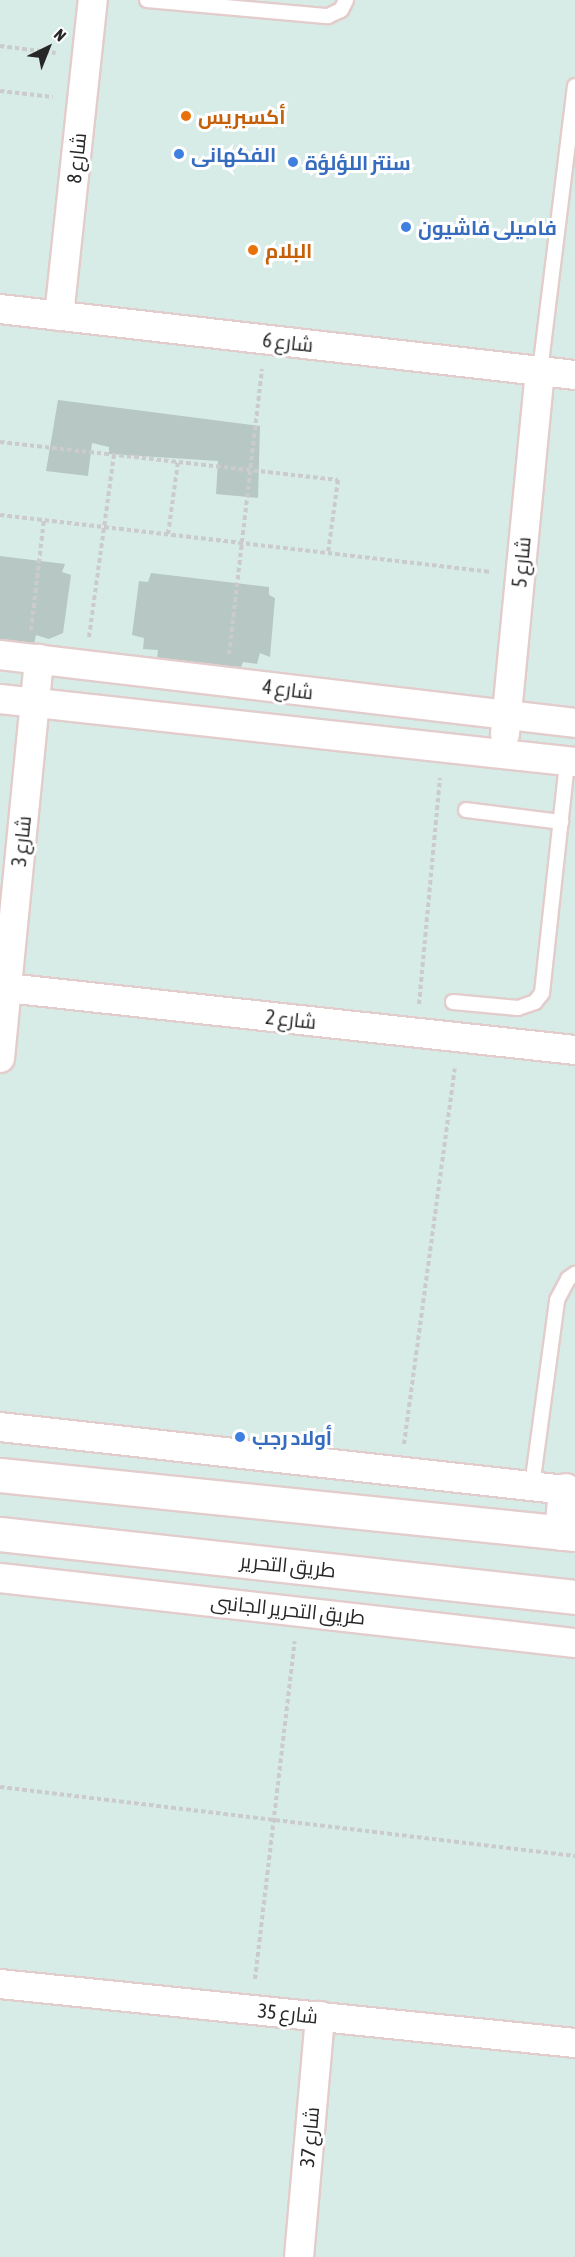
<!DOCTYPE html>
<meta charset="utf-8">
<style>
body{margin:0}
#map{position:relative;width:575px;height:2257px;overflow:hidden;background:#d7ece7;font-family:"Asap Condensed",Cairo,sans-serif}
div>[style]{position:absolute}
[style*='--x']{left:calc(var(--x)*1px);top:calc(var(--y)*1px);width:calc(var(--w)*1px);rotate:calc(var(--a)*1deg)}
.building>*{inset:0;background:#b7c7c3}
.path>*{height:4px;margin-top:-2px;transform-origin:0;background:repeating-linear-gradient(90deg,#cbcbcb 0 4.5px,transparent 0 7.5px)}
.roads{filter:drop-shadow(2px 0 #e3cccc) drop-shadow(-2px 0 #e3cccc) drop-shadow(0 2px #e3cccc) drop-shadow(0 -2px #e3cccc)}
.lane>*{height:14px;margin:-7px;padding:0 7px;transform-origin:7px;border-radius:7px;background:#fff}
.street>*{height:28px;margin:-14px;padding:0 14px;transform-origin:14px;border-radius:14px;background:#fff}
.secondary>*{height:33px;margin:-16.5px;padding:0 16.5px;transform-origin:16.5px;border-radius:16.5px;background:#fff}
.dots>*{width:16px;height:16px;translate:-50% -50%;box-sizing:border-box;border:3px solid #fff;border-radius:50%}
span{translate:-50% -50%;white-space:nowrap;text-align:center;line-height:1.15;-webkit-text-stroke:6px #fff;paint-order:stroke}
.food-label{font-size:20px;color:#c56008;font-weight:700}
.left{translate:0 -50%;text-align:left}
.shop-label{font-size:20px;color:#366cbe;font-weight:700}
.street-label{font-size:20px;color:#272727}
.north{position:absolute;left:18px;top:18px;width:60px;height:60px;-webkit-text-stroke:4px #fff;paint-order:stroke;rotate:43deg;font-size:16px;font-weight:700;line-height:24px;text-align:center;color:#272727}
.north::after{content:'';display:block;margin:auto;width:21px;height:27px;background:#272727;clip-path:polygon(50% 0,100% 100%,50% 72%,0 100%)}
</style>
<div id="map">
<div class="building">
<i style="clip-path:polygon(58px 400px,260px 426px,258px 498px,216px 494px,218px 461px,109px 454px,109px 447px,92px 443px,88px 476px,46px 471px)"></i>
<i style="clip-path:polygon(0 556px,65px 564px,62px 572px,71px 575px,63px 633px,49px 639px,36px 635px,33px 648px,0 643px)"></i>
<i style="clip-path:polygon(151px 573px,269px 587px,269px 595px,275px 598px,270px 657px,260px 653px,257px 664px,243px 662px,241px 667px,157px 660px,158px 650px,143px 649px,144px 638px,132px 635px,139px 581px,148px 582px)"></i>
</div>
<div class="path">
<i style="--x:0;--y:46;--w:56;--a:7.1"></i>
<i style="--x:0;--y:91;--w:53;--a:6.5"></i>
<i style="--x:0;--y:442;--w:340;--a:6.4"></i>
<i style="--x:338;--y:480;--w:74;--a:97.8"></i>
<i style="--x:0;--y:515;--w:495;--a:6.6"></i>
<i style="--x:168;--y:534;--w:73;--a:-82.1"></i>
<i style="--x:31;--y:630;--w:111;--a:-83.3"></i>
<i style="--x:89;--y:637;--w:184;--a:-82.2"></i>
<i style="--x:229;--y:654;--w:287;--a:-83.4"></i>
<i style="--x:419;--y:1004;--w:227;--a:-84.7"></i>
<i style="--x:404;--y:1444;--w:379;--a:-82.3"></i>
<i style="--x:0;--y:1787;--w:579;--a:6.84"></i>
<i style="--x:255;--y:1979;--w:340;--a:-83.3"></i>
</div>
<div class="roads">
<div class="lane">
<i style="--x:147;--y:0;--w:182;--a:5.1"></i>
<i style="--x:328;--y:16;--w:14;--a:-25"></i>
<i style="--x:341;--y:10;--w:11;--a:-63"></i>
<i style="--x:540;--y:371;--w:287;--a:-83"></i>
<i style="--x:466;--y:810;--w:96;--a:7.2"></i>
<i style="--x:453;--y:1002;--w:65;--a:5.3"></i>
<i style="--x:518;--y:1008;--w:18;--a:-19"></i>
<i style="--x:535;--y:1002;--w:11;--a:-52"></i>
<i style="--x:542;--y:993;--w:233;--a:-83.8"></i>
<i style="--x:532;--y:1486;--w:188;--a:-82.3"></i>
<i style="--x:557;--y:1300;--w:24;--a:-62"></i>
<i style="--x:568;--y:1279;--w:9;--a:-36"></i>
</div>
<div class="street">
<i style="--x:0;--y:309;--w:579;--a:6.55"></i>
<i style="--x:59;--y:316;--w:318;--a:-83.9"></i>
<i style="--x:0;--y:655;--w:579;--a:6.74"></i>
<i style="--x:0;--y:699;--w:578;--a:6.25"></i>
<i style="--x:505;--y:734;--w:365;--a:-84.5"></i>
<i style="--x:7;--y:988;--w:571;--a:6.23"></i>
<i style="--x:0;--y:1058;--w:401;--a:-84.4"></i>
<i style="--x:0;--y:1427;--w:579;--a:6.35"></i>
<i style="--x:0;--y:1578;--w:579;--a:6.45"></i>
<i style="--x:0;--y:1984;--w:578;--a:5.86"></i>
<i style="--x:299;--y:2257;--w:242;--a:-85"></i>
</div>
<div class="secondary">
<i style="--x:0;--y:1475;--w:578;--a:5.86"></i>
<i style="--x:561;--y:1533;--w:43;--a:-84.7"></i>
<i style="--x:0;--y:1534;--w:578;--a:6.25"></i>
</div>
</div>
<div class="dots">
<i style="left:186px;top:116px;background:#e8710a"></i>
<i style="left:179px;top:154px;background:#3f7fe0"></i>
<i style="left:293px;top:162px;background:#3f7fe0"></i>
<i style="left:406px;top:227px;background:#3f7fe0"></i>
<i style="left:253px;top:250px;background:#e8710a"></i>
<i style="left:240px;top:1437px;background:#3f7fe0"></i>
</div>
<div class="food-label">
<span class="left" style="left:198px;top:116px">أكسبريس</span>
<span class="left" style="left:265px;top:250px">البلام</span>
</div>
<div class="shop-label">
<span class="left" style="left:191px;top:154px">الفكهانى</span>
<span class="left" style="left:305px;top:162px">سنتر اللؤلؤة</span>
<span class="left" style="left:418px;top:227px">فاميلى فاشيون</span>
<span class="left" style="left:252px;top:1437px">أولاد رجب</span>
</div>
<div class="street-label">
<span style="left:76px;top:158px;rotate:-84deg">شارع 8</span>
<span style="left:288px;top:342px;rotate:6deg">شارع 6</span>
<span style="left:521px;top:562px;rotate:-85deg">شارع 5</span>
<span style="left:288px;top:689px;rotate:7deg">شارع 4</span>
<span style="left:21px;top:841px;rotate:-84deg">شارع 3</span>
<span style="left:291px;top:1019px;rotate:6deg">شارع 2</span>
<span style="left:288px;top:1565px;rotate:6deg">طريق التحرير</span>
<span style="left:288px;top:1609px;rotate:6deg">طريق التحرير الجانبى</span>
<span style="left:288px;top:2013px;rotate:6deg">شارع 35</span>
<span style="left:309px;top:2137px;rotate:-85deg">شارع 37</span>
</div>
<div class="north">N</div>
</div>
